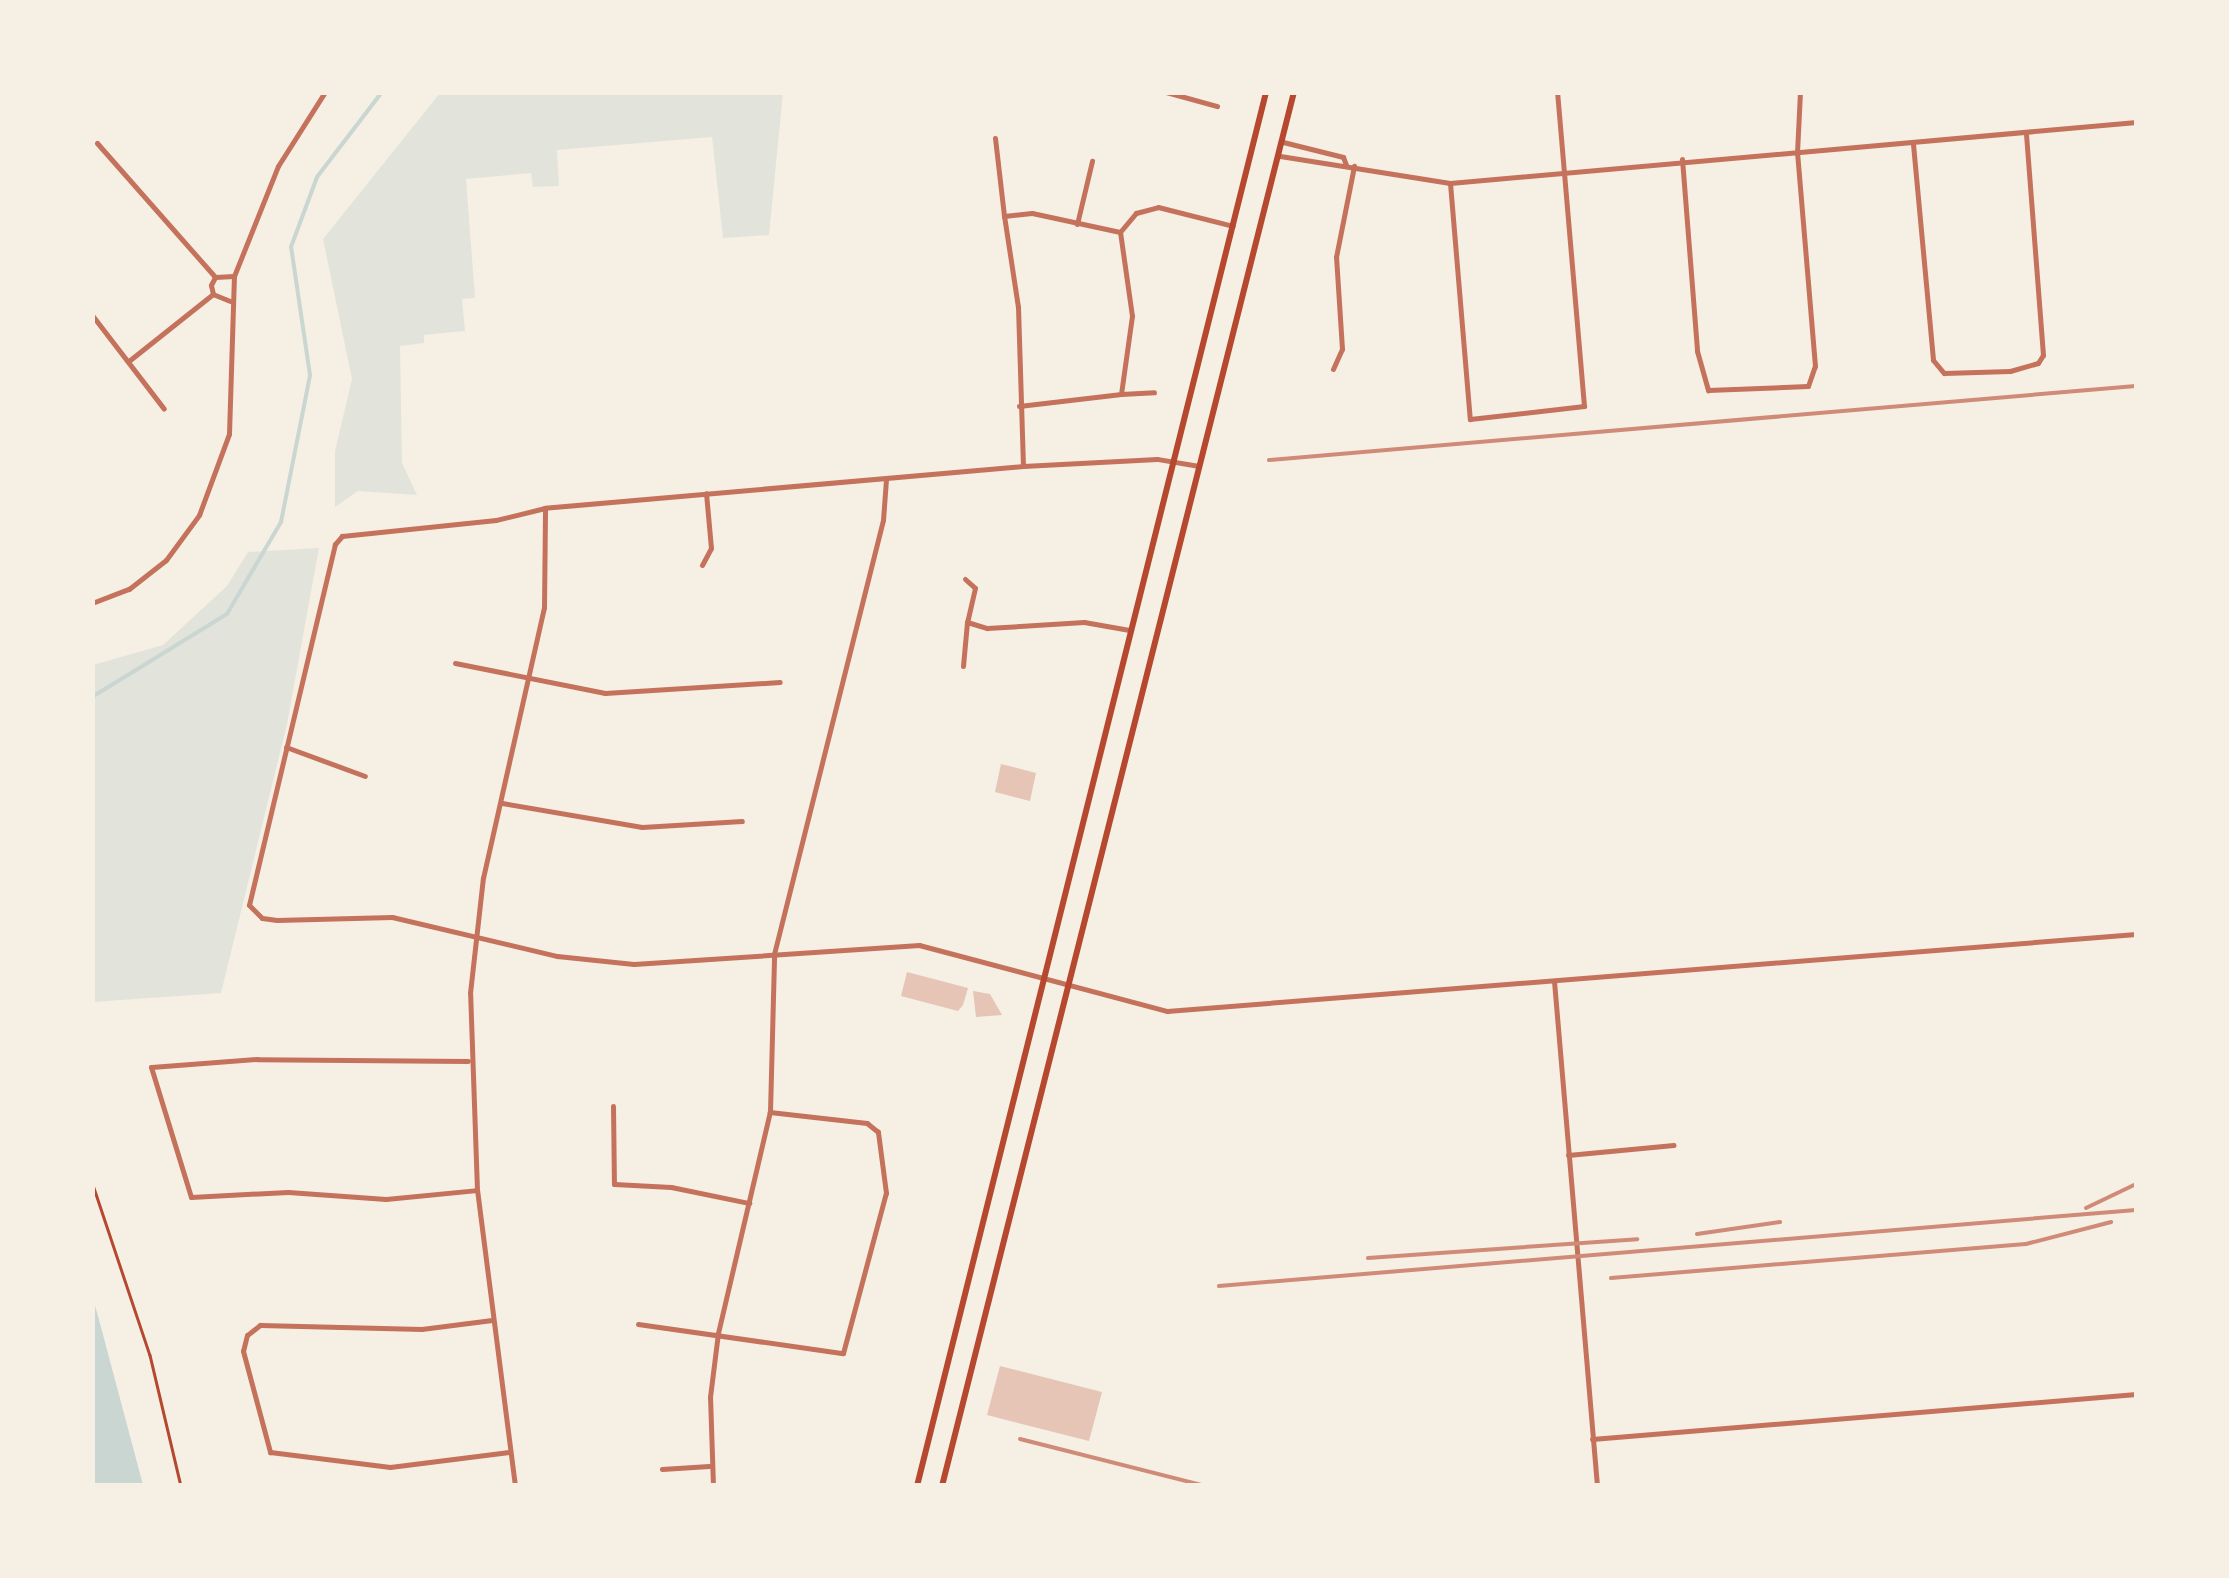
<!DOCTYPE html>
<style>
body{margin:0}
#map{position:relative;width:2229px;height:1578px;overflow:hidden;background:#f6efe4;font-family:"Asap Condensed",sans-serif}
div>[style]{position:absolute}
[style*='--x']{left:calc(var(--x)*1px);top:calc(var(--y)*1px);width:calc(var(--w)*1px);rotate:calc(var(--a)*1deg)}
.green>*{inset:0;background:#e2e4dc}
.water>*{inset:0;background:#c9d6d2}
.stream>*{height:4px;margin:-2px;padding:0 2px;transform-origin:2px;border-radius:2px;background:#c9d6d2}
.building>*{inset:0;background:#e6c5b7}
.path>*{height:2.5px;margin:-1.25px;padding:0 1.25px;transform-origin:1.25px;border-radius:1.25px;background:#b5482f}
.minor>*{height:5px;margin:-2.5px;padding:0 2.5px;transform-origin:2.5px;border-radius:2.5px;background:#c5725c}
.secondary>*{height:6px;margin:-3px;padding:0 3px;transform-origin:3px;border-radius:3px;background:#b5482f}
.rail>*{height:4px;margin:-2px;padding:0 2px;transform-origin:2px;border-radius:2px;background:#cf8b77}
span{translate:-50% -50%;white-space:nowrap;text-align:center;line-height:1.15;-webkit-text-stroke:9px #f6efe4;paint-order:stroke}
.frame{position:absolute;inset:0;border:95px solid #f6efe4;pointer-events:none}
</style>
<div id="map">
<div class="green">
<i style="clip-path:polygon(440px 93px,783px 93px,769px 235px,723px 238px,712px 137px,557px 150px,559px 186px,533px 187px,531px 173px,466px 179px,475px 298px,462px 299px,465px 331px,424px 335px,424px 343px,400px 346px,402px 463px,417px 495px,358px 491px,335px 507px,335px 451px,352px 379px,323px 239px)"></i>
<i style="clip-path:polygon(319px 548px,287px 724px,221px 993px,93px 1002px,93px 665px,163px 645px,227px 586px,248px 552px)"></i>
</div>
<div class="water">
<i style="clip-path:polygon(93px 1299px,98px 1316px,143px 1485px,93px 1485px)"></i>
</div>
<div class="stream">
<i style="--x:92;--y:697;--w:158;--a:-31.6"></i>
<i style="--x:227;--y:614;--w:107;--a:-59.6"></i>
<i style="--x:281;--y:522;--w:150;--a:-78.8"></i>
<i style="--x:310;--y:375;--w:129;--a:-98.4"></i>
<i style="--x:291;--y:247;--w:75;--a:-69.6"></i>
<i style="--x:317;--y:177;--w:107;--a:-52.6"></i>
</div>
<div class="building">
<i style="clip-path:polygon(1001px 764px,1036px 773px,1030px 801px,995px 792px)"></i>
<i style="clip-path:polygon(907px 972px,968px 988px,963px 1005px,958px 1011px,901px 996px)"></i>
<i style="clip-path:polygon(973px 991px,990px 994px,1002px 1015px,976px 1017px)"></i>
<i style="clip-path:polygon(1000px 1366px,1102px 1392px,1089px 1441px,987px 1415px)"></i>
</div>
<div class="path">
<i style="--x:92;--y:1182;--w:182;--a:71.5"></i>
<i style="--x:150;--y:1355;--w:135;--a:76.7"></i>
</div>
<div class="minor">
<i style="--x:1166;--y:92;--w:53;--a:15.4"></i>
<i style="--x:995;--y:138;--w:79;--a:83.4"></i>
<i style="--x:1283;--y:142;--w:62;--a:14"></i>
<i style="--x:1343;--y:157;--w:9;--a:69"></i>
<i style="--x:97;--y:143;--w:179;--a:48.6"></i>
<i style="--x:1913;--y:144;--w:217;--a:84.7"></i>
<i style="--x:1933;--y:360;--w:17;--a:50"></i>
<i style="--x:1944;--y:373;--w:66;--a:-1.7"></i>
<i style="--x:2010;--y:371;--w:29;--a:-16"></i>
<i style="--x:2038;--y:363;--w:9;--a:-58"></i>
<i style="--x:2043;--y:355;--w:223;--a:-94.4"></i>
<i style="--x:1280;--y:156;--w:172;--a:9"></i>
<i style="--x:1450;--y:183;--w:689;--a:-5.08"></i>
<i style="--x:1682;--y:159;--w:193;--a:85.5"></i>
<i style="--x:1697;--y:351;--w:41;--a:74.2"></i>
<i style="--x:1708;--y:390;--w:100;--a:-2.3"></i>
<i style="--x:1808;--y:386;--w:21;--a:-71"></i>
<i style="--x:1815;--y:366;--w:214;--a:-94.8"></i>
<i style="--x:1797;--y:153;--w:61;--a:-87.2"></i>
<i style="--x:1450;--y:183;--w:237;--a:85.2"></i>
<i style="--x:1470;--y:419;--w:115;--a:-6.5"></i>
<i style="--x:1584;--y:406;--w:315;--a:-94.9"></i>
<i style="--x:1077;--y:224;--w:65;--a:-76.6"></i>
<i style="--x:230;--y:301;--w:18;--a:-158"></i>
<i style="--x:213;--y:294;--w:9;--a:-103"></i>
<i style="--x:211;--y:285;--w:9;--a:-63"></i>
<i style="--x:215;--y:277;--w:19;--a:-3"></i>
<i style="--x:92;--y:315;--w:118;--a:52.5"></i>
<i style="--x:130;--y:360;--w:106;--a:-38.5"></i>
<i style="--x:1333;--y:369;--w:22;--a:-66"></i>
<i style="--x:1342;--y:349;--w:92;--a:-93.7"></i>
<i style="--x:1336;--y:257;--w:93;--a:-78.8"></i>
<i style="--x:1121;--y:394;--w:33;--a:-3"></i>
<i style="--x:1019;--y:406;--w:103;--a:-6.7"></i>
<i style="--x:1121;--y:394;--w:79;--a:-82"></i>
<i style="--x:1132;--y:316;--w:85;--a:-98.1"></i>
<i style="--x:1120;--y:232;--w:25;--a:-50"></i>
<i style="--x:1136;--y:213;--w:23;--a:-15"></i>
<i style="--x:1158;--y:207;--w:77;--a:14.2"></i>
<i style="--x:1023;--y:466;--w:159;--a:-91.8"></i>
<i style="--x:1018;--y:307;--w:92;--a:-98.7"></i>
<i style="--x:1004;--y:216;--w:28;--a:-6"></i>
<i style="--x:1032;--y:213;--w:90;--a:12.2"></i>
<i style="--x:1199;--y:466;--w:43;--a:-170.5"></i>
<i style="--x:1157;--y:459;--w:134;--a:177"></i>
<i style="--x:1023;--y:466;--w:480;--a:175"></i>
<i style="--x:545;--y:508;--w:50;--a:166.2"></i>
<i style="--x:496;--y:520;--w:155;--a:174.1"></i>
<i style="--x:342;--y:536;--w:11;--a:131"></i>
<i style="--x:335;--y:544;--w:371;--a:103.4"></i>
<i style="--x:249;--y:905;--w:18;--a:45"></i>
<i style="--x:262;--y:918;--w:15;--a:8"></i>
<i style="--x:277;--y:920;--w:115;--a:-1.5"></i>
<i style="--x:392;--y:917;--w:170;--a:13.3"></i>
<i style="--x:557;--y:956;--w:77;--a:5.9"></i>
<i style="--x:634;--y:964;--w:286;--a:-3.8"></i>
<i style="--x:919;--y:945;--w:257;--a:14.9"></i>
<i style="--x:1167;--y:1011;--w:972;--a:-4.54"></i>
<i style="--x:702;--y:565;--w:19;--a:-62"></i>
<i style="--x:711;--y:548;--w:55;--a:-95.2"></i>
<i style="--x:965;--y:579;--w:13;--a:42"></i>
<i style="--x:975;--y:588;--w:35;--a:103"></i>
<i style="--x:967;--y:622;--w:21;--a:17"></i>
<i style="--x:987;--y:628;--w:97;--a:-3.5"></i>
<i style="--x:1084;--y:622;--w:46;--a:10.1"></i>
<i style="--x:92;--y:603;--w:40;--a:-21"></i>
<i style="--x:129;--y:589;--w:47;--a:-38.1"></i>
<i style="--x:166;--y:560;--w:56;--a:-53.7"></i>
<i style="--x:199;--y:515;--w:86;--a:-69.7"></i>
<i style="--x:229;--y:434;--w:158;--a:-88.2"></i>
<i style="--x:234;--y:276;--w:118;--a:-68.2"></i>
<i style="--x:278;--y:166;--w:88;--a:-57.6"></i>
<i style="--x:455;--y:663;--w:153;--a:11.3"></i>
<i style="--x:605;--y:693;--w:175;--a:-3.6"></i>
<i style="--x:963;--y:666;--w:44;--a:-84.8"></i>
<i style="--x:286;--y:747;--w:84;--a:20.2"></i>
<i style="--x:502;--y:803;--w:142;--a:9.7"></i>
<i style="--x:642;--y:827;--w:100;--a:-3.4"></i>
<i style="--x:1554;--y:981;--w:507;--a:85.13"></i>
<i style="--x:468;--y:1061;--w:211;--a:-179.5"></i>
<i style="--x:257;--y:1059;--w:106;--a:175.7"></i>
<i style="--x:151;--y:1067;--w:136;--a:72.9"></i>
<i style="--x:191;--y:1197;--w:97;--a:-3"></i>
<i style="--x:288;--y:1192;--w:98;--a:4.1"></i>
<i style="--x:386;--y:1199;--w:91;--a:-5.6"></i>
<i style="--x:613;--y:1106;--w:78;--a:89.3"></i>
<i style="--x:614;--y:1184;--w:57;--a:3"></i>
<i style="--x:671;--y:1187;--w:80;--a:11.6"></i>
<i style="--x:1568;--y:1155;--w:106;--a:-5.4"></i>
<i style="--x:492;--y:1320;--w:71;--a:172.7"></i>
<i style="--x:422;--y:1329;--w:162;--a:-178.6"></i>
<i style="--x:260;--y:1325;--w:16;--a:142"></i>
<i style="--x:247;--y:1335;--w:16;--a:104"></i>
<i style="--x:243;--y:1351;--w:105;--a:75"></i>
<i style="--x:270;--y:1452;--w:121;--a:7.1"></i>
<i style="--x:390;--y:1467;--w:120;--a:-7.2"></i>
<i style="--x:638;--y:1324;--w:207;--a:8.1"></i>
<i style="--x:843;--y:1353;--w:166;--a:-75"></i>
<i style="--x:886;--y:1193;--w:62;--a:-97.5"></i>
<i style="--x:878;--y:1132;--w:14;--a:-141"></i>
<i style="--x:867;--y:1123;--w:98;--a:-173.5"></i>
<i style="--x:1592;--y:1439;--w:546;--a:-4.73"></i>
<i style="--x:662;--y:1469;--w:47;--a:-3.7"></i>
<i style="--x:515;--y:1486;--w:298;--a:-97.3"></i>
<i style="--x:477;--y:1190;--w:197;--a:-92"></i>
<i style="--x:470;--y:993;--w:116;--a:-83.6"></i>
<i style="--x:483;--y:878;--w:277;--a:-77.3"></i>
<i style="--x:544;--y:608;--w:100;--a:-89.4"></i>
<i style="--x:713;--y:1486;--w:89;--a:-91.9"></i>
<i style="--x:710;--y:1397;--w:64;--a:-82.9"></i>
<i style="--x:718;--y:1333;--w:227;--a:-76.8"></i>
<i style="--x:770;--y:1112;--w:158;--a:-88.5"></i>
<i style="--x:774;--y:954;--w:447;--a:-75.9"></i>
<i style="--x:883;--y:520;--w:41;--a:-85.8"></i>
</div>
<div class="secondary">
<i style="--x:917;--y:1486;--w:1437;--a:-75.94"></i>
<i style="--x:942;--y:1486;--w:1438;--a:-75.83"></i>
</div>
<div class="rail">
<i style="--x:1269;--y:460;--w:870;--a:-4.88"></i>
<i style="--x:2086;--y:1208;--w:55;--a:-25.6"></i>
<i style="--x:1697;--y:1234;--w:84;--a:-8.2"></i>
<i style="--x:1368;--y:1258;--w:270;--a:-4"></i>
<i style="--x:1611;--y:1278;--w:416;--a:-4.7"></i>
<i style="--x:2026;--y:1244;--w:88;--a:-14.5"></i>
<i style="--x:1219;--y:1286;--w:920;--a:-4.74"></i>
<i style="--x:1020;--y:1439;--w:192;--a:14.2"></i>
</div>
<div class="frame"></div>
</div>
